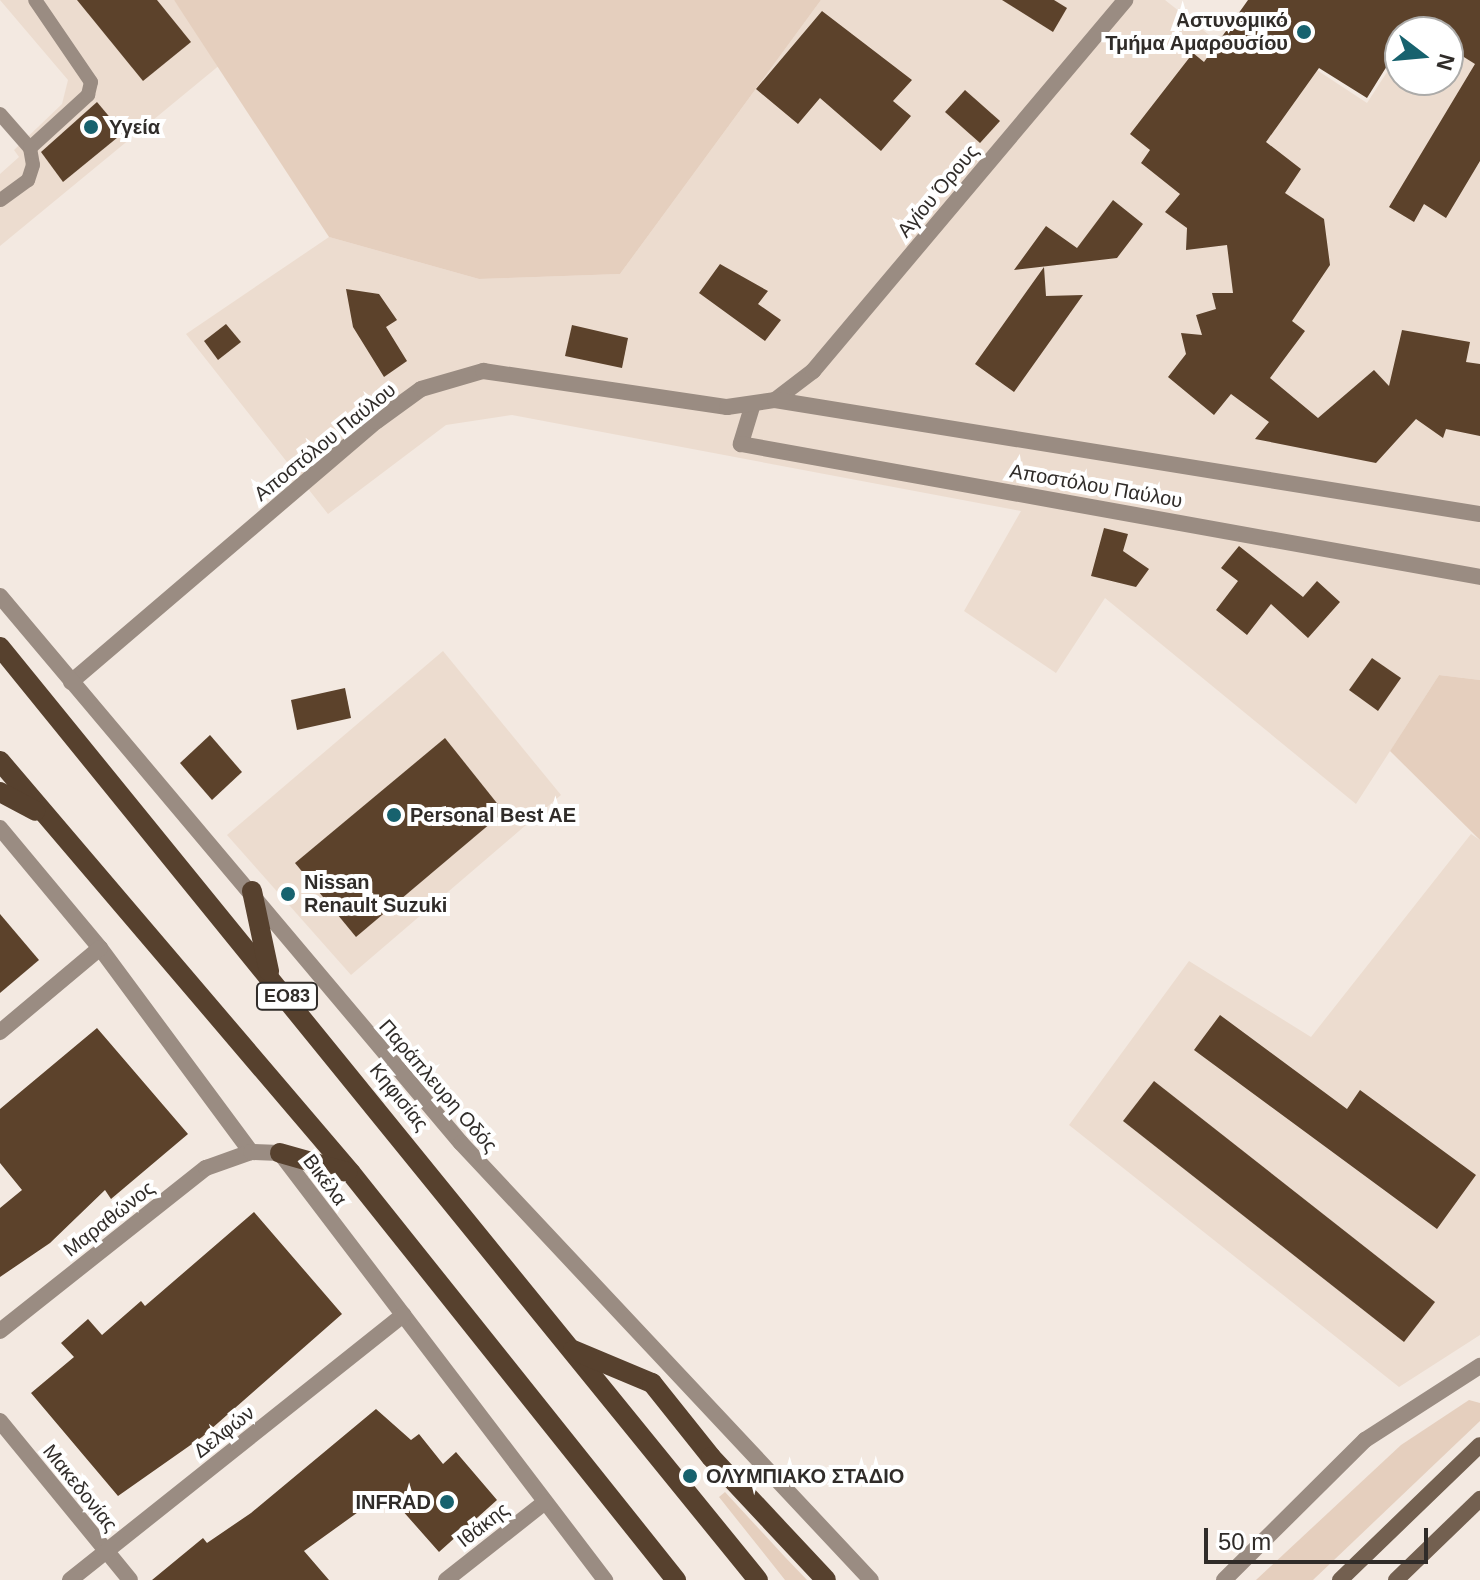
<!DOCTYPE html>
<meta charset="utf-8">
<style>
body{margin:0}
#map{position:relative;width:1480px;height:1580px;overflow:hidden;background:#f3e9e1;font-family:Arial,sans-serif}
div>[style]{position:absolute}
[style*='--x']{left:calc(var(--x)*1px);top:calc(var(--y)*1px);width:calc(var(--w)*1px);rotate:calc(var(--a)*1deg)}
.built>*{inset:0;background:#ecdccf}
.green>*{inset:0;background:#e5cfbe}
.building>*{inset:0;background:#5c422b}
.service>*{height:14px;margin:-7px;padding:0 7px;transform-origin:7px;border-radius:7px;background:#9a8c82}
.pedestrian>*{height:16px;margin:-8px;padding:0 8px;transform-origin:8px;border-radius:8px;background:#9a8c82}
.minor>*{height:16px;margin:-8px;padding:0 8px;transform-origin:8px;border-radius:8px;background:#9a8c82}
.tertiary>*{height:16px;margin:-8px;padding:0 8px;transform-origin:8px;border-radius:8px;background:#9a8c82}
.secondary>*{height:16px;margin:-8px;padding:0 8px;transform-origin:8px;border-radius:8px;background:#736050}
.primary>*{height:20px;margin:-10px;padding:0 10px;transform-origin:10px;border-radius:10px;background:#57412e}
.dots>*{width:22px;height:22px;translate:-50% -50%;box-sizing:border-box;border:4px solid #fff;border-radius:50%}
span{translate:-50% -50%;white-space:nowrap;text-align:center;line-height:1.15;-webkit-text-stroke:8px #fff;paint-order:stroke}
.shield-label span{padding:2px 6px;background:#fff;border:2px solid;border-radius:6px;-webkit-text-stroke-width:0}
.shield-label{font-size:18px;color:#302c29;font-weight:700}
.poi-label{font-size:20px;color:#302c29;font-weight:700}
.right{translate:-100% -50%;text-align:right}
.left{translate:0 -50%;text-align:left}
.street-label{font-size:20px;color:#302c29}
.north{position:absolute;left:1384px;top:16px;width:80px;height:80px;box-sizing:border-box;background:#fff;border:2px solid #acaba9;border-radius:50%;rotate:106deg;font-size:22px;font-weight:700;line-height:32px;text-align:center;color:#302c29}
.north::after{content:'';display:block;margin:auto;width:28px;height:36px;background:#17626e;clip-path:polygon(50% 0,100% 100%,50% 72%,0 100%)}
.scale{position:absolute;left:1204px;top:1528px;width:224px;height:36px;box-sizing:border-box;border:4px solid #302c29;border-top:0;padding-left:10px;font-size:24px;line-height:28px;white-space:nowrap;color:#302c29;-webkit-text-stroke:6px #fff;paint-order:stroke}
</style>
<div id="map">
<div class="built">
<i style="clip-path:polygon(0 0,174px 0,221px 64px,0 246px,0 174px,19px 157px,14px 150px,62px 104px,68px 80px)"></i>
<i style="clip-path:polygon(821px 0,1165px 0,1261px 76px,1294px 55px,1367px 103px,1400px 52px,1400px 80px,1448px 80px,1448px 32px,1480px 0,1480px 680px,1439px 675px,1356px 804px,1105px 598px,1056px 673px,964px 611px,1021px 511px,512px 415px,446px 425px,328px 514px,186px 334px,329px 237px,479px 279px,620px 274px)"></i>
<i style="clip-path:polygon(443px 651px,561px 795px,351px 975px,227px 835px)"></i>
<i style="clip-path:polygon(1471px 834px,1480px 840px,1480px 1335px,1399px 1387px,1069px 1125px,1189px 961px,1311px 1037px)"></i>
</div>
<div class="green">
<i style="clip-path:polygon(174px 0,821px 0,620px 274px,479px 279px,329px 237px)"></i>
<i style="clip-path:polygon(1439px 675px,1480px 680px,1480px 840px,1390px 751px)"></i>
<i style="clip-path:polygon(1469px 1400px,1480px 1403px,1480px 1421px,1313px 1580px,1256px 1580px,1401px 1445px)"></i>
<i style="clip-path:polygon(725px 1492px,785px 1557px,807px 1580px,785px 1580px,719px 1497px)"></i>
</div>
<div class="building">
<i style="clip-path:polygon(77px 0,157px 0,191px 42px,143px 81px)"></i>
<i style="clip-path:polygon(1002px 0,1054px 0,1067px 8px,1053px 32px)"></i>
<i style="clip-path:polygon(1248px 0,1480px 0,1480px 161px,1446px 218px,1424px 204px,1414px 222px,1389px 207px,1475px 64px,1448px 47px,1448px 32px,1400px 32px,1400px 45px,1367px 98px,1319px 68px,1266px 142px,1301px 169px,1285px 193px,1324px 219px,1330px 265px,1292px 321px,1305px 331px,1270px 378px,1318px 418px,1374px 370px,1389px 386px,1402px 330px,1470px 342px,1466px 362px,1480px 364px,1480px 436px,1446px 429px,1443px 438px,1416px 419px,1376px 463px,1255px 439px,1269px 422px,1231px 394px,1214px 415px,1168px 377px,1186px 354px,1181px 333px,1202px 335px,1196px 315px,1216px 309px,1212px 293px,1233px 293px,1227px 245px,1186px 250px,1187px 228px,1165px 212px,1180px 194px,1141px 163px,1150px 150px,1130px 134px,1193px 53px,1204px 62px)"></i>
<i style="clip-path:polygon(822px 11px,912px 80px,893px 101px,911px 116px,881px 151px,820px 98px,798px 124px,756px 89px)"></i>
<i style="clip-path:polygon(965px 90px,1000px 121px,980px 143px,945px 112px)"></i>
<i style="clip-path:polygon(97px 102px,123px 133px,63px 182px,41px 152px)"></i>
<i style="clip-path:polygon(1113px 200px,1143px 224px,1117px 258px,1014px 270px,1046px 226px,1077px 248px)"></i>
<i style="clip-path:polygon(720px 264px,768px 291px,758px 304px,781px 320px,765px 341px,699px 293px)"></i>
<i style="clip-path:polygon(1044px 267px,1046px 296px,1083px 295px,1014px 392px,975px 364px)"></i>
<i style="clip-path:polygon(346px 289px,379px 294px,397px 320px,386px 327px,407px 361px,384px 377px,353px 327px)"></i>
<i style="clip-path:polygon(226px 324px,241px 342px,218px 360px,204px 341px)"></i>
<i style="clip-path:polygon(572px 325px,628px 338px,622px 368px,565px 356px)"></i>
<i style="clip-path:polygon(1104px 528px,1128px 534px,1123px 551px,1149px 569px,1136px 587px,1091px 576px)"></i>
<i style="clip-path:polygon(1239px 546px,1303px 597px,1317px 581px,1340px 602px,1308px 638px,1271px 604px,1247px 635px,1216px 610px,1238px 581px,1221px 568px)"></i>
<i style="clip-path:polygon(1372px 658px,1401px 678px,1378px 711px,1349px 690px)"></i>
<i style="clip-path:polygon(345px 688px,351px 718px,297px 730px,291px 700px)"></i>
<i style="clip-path:polygon(210px 735px,242px 772px,212px 800px,180px 763px)"></i>
<i style="clip-path:polygon(445px 738px,504px 812px,356px 937px,295px 863px)"></i>
<i style="clip-path:polygon(0 914px,39px 960px,0 993px)"></i>
<i style="clip-path:polygon(1220px 1015px,1347px 1109px,1360px 1090px,1476px 1175px,1437px 1229px,1194px 1050px)"></i>
<i style="clip-path:polygon(97px 1028px,188px 1134px,111px 1199px,105px 1190px,50px 1243px,0 1277px,0 1208px,22px 1190px,0 1163px,0 1109px)"></i>
<i style="clip-path:polygon(1154px 1081px,1435px 1302px,1404px 1342px,1123px 1121px)"></i>
<i style="clip-path:polygon(254px 1212px,342px 1314px,202px 1437px,118px 1496px,31px 1393px,74px 1357px,61px 1343px,88px 1319px,102px 1335px,141px 1301px,145px 1306px)"></i>
<i style="clip-path:polygon(376px 1409px,411px 1440px,419px 1434px,443px 1464px,456px 1452px,497px 1500px,439px 1552px,386px 1492px,304px 1551px,329px 1580px,152px 1580px,203px 1538px,207px 1543px,251px 1513px)"></i>
</div>
<div class="service">
<i style="--x:0;--y:114;--w:45;--a:48.6"></i>
<i style="--x:30;--y:148;--w:17;--a:80"></i>
<i style="--x:33;--y:165;--w:16;--a:108"></i>
<i style="--x:28;--y:180;--w:34;--a:144"></i>
<i style="--x:30;--y:148;--w:79;--a:-42.4"></i>
<i style="--x:88;--y:95;--w:13;--a:-77"></i>
<i style="--x:91;--y:82;--w:99;--a:-124.3"></i>
</div>
<div class="pedestrian">
<i style="--x:752;--y:407;--w:39;--a:107"></i>
<i style="--x:741;--y:444;--w:751;--a:10.2"></i>
<i style="--x:100;--y:948;--w:254;--a:53.5"></i>
</div>
<div class="minor">
<i style="--x:775;--y:400;--w:48;--a:-37.3"></i>
<i style="--x:813;--y:371;--w:485;--a:-49.9"></i>
<i style="--x:71;--y:682;--w:402;--a:-40.5"></i>
<i style="--x:377;--y:421;--w:54;--a:-36"></i>
<i style="--x:421;--y:389;--w:65;--a:-16.2"></i>
<i style="--x:483;--y:371;--w:247;--a:8.4"></i>
<i style="--x:727;--y:407;--w:49;--a:-8.3"></i>
<i style="--x:775;--y:400;--w:714;--a:9.19"></i>
<i style="--x:0;--y:828;--w:156;--a:50.2"></i>
<i style="--x:100;--y:948;--w:131;--a:140"></i>
<i style="--x:0;--y:1331;--w:263;--a:-38.4"></i>
<i style="--x:206;--y:1168;--w:48;--a:-19.6"></i>
<i style="--x:251;--y:1152;--w:29;--a:2"></i>
<i style="--x:280;--y:1153;--w:537;--a:52.72"></i>
<i style="--x:0;--y:1421;--w:205;--a:50.7"></i>
<i style="--x:70;--y:1580;--w:426;--a:-38.5"></i>
<i style="--x:446;--y:1580;--w:126;--a:-38.2"></i>
</div>
<div class="tertiary">
<i style="--x:0;--y:596;--w:715;--a:49.88"></i>
<i style="--x:461;--y:1143;--w:599;--a:46.83"></i>
<i style="--x:1224;--y:1580;--w:199;--a:-44.8"></i>
<i style="--x:1365;--y:1440;--w:137;--a:-32.8"></i>
</div>
<div class="secondary">
<i style="--x:1340;--y:1580;--w:194;--a:-44"></i>
<i style="--x:1396;--y:1580;--w:117;--a:-44"></i>
</div>
<div class="primary">
<i style="--x:0;--y:647;--w:1202;--a:50.91"></i>
<i style="--x:0;--y:761;--w:541;--a:49.57"></i>
<i style="--x:351;--y:1173;--w:521;--a:51.39"></i>
<i style="--x:0;--y:792;--w:40;--a:28"></i>
<i style="--x:252;--y:891;--w:82;--a:78"></i>
<i style="--x:280;--y:1153;--w:70;--a:15.8"></i>
<i style="--x:573;--y:1350;--w:86;--a:22.7"></i>
<i style="--x:652;--y:1383;--w:95;--a:51.4"></i>
<i style="--x:711;--y:1457;--w:168;--a:46.9"></i>
</div>
<div class="dots">
<i style="left:1304px;top:32px;background:#17626e"></i>
<i style="left:91px;top:127px;background:#17626e"></i>
<i style="left:394px;top:815px;background:#17626e"></i>
<i style="left:288px;top:894px;background:#17626e"></i>
<i style="left:690px;top:1476px;background:#17626e"></i>
<i style="left:447px;top:1502px;background:#17626e"></i>
</div>
<div class="shield-label">
<span style="left:287px;top:996px">ΕΟ83</span>
</div>
<div class="poi-label">
<span class="right" style="left:1288px;top:32px">Αστυνομικό<br>Τμήμα Αμαρουσίου</span>
<span class="left" style="left:109px;top:127px">Υγεία</span>
<span class="left" style="left:410px;top:815px">Personal Best AE</span>
<span class="left" style="left:304px;top:894px">Nissan<br>Renault Suzuki</span>
<span class="left" style="left:706px;top:1476px">ΟΛΥΜΠΙΑΚΟ ΣΤΑΔΙΟ</span>
<span class="right" style="left:431px;top:1502px">INFRAD</span>
</div>
<div class="street-label">
<span style="left:938px;top:191px;rotate:-50deg">Αγίου Όρους</span>
<span style="left:325px;top:442px;rotate:-39deg">Αποστόλου Παύλου</span>
<span style="left:1096px;top:486px;rotate:10deg">Αποστόλου Παύλου</span>
<span style="left:438px;top:1086px;rotate:49deg">Παράπλευρη Οδός</span>
<span style="left:399px;top:1097px;rotate:51deg">Κηφισίας</span>
<span style="left:325px;top:1180px;rotate:53deg">Βικέλα</span>
<span style="left:109px;top:1219px;rotate:-38deg">Μαραθώνος</span>
<span style="left:224px;top:1432px;rotate:-38deg">Δελφών</span>
<span style="left:80px;top:1488px;rotate:51deg">Μακεδονίας</span>
<span style="left:483px;top:1525px;rotate:-38deg">Ιθάκης</span>
</div>
<div class="north">N</div>
<div class="scale">50 m</div>
</div>
